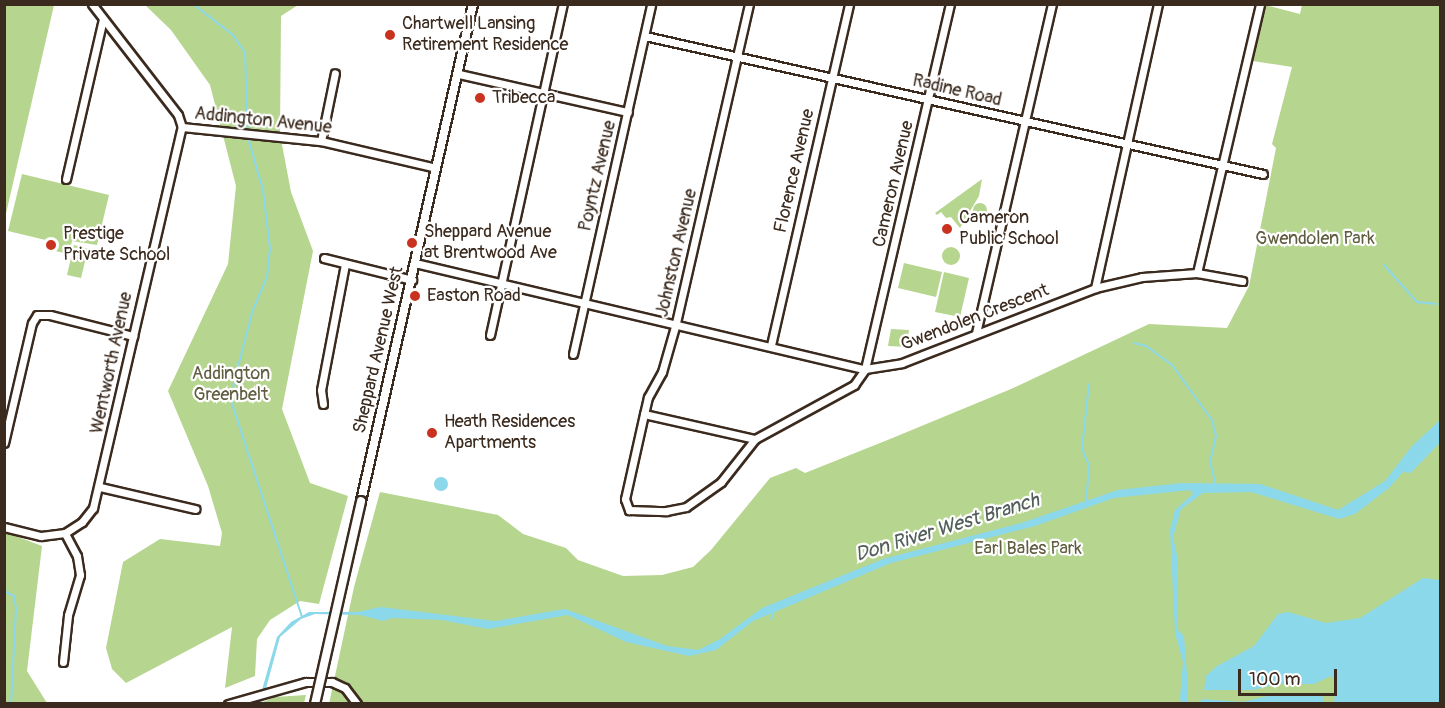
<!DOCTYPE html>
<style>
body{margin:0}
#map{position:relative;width:1445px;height:708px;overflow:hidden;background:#fff;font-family:Pangolin,sans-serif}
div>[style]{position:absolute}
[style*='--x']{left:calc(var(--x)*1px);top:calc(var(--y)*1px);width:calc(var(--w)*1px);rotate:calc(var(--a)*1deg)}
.green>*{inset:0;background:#b6d58f}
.round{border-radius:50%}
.water>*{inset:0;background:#8bd8ea}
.stream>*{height:2px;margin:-1px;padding:0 1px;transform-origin:1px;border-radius:1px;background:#8bd8ea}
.river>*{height:12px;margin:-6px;padding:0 6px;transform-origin:6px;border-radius:6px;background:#8bd8ea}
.roads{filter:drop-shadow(2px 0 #3b2a1e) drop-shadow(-2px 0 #3b2a1e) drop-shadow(0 2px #3b2a1e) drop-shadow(0 -2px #3b2a1e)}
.minor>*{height:7px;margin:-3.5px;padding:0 3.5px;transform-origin:3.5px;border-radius:3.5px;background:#fff}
.major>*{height:8px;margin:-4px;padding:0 4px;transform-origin:4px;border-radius:4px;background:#fff}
.bridges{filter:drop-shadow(2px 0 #3b2a1e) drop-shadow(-2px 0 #3b2a1e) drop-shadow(0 2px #3b2a1e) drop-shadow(0 -2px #3b2a1e)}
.major-bridge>*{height:8px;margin:-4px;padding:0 4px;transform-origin:4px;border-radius:4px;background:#fff}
.dots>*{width:16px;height:16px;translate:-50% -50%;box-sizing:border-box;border:3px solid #fff;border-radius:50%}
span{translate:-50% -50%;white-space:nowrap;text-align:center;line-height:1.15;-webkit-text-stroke:4.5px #fff;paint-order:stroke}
.poi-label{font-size:18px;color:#3b2a1e}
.left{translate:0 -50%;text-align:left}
.street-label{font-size:18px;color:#3b2a1e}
.park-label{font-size:18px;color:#605d40}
.water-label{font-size:20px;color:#535e5b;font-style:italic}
.frame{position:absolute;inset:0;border:6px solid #3b2a1e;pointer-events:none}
.scale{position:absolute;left:1238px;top:669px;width:99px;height:27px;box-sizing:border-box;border:3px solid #3b2a1e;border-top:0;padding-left:8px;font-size:18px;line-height:21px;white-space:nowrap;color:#3b2a1e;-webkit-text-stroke:4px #fff;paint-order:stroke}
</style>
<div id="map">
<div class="green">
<i style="clip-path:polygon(5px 4px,54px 5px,5px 218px,4px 5px)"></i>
<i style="clip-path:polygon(145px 5px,298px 5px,281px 16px,280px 134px,291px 192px,313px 251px,282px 409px,310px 483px,348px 496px,319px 604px,300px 601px,270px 620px,257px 639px,255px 676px,225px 688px,232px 627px,126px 683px,112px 669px,106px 648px,123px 562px,160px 539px,220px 546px,222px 533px,208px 486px,168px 391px,228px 264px,236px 186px,210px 85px,171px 30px)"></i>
<i style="clip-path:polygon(1265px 5px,1300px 14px,1302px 5px,1440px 5px,1440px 703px,329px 704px,354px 587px,380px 492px,498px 515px,523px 534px,566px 548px,578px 560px,623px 576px,662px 575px,693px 567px,711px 550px,770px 478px,796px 468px,805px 473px,890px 439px,1011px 389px,1149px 324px,1227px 328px,1249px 286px,1276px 148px,1272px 144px,1292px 67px,1253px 61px)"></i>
<i style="clip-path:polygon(22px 174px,109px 195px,97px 245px,72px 241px,69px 254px,55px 251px,54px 242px,8px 231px)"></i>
<i style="clip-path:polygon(982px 179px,979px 196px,960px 228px,951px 217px,946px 218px,941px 212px,937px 215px,935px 213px)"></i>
<i class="round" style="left:973px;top:203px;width:14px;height:14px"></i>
<i style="clip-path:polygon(74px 245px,88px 249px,81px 278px,67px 275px)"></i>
<i class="round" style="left:942px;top:247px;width:18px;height:18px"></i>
<i style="clip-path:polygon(904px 263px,942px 272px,936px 297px,898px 288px)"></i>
<i style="clip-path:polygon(944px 272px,969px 278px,960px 317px,935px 312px)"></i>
<i style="clip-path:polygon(891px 329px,909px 330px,907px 347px,888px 346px)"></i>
<i style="clip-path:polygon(5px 532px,42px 546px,27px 671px,47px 703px,5px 703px)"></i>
<i style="clip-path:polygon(306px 695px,304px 703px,258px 704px,275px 697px)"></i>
</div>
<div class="water">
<i style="clip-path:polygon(1440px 420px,1440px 436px,1434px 445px,1419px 454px,1389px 488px,1355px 514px,1339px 519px,1251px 492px,1203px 493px,1181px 509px,1173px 537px,1177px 556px,1178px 630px,1184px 636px,1187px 674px,1187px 703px,1181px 703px,1180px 698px,1183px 662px,1175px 633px,1170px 530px,1175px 510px,1193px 494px,1190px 490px,1114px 498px,1035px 526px,891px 563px,753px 621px,716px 650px,689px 656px,626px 642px,568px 615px,488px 629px,442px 620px,392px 618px,383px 621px,360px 615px,315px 614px,301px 619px,280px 637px,262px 703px,258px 704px,277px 637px,291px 622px,309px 612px,357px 612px,381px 607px,495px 621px,565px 609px,667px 646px,698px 650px,720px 639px,762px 608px,883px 559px,1021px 523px,1118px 490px,1182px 483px,1260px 484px,1338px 510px,1385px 481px,1412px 446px)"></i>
<i class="round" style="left:434px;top:477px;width:14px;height:14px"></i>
<i style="clip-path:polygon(1423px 578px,1440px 580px,1440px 703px,1334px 703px,1336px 682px,1331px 676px,1314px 684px,1279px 684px,1253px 690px,1204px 690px,1206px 676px,1217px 666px,1254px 646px,1278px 614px,1288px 612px,1326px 623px,1360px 618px)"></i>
<i style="clip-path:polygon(1280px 693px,1315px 693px,1322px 695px,1324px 703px,1199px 703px,1202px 699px,1242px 702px)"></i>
</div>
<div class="stream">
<i style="--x:193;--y:4;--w:51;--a:37.8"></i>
<i style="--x:233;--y:35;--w:22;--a:56"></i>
<i style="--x:245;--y:53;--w:85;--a:88"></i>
<i style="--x:248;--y:138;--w:54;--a:73.9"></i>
<i style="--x:263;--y:190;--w:59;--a:83.2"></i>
<i style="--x:270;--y:249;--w:28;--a:96"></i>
<i style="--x:267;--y:277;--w:39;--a:113"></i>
<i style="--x:252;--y:313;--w:71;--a:104.6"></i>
<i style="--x:234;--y:382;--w:22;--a:95"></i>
<i style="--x:232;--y:404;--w:224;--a:71.8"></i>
<i style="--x:1384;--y:265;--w:50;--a:48.3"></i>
<i style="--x:1417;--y:302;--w:20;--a:6"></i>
<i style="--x:1134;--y:343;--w:12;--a:14"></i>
<i style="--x:1146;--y:346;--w:32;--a:36"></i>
<i style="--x:1172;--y:365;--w:68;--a:54"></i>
<i style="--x:1212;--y:420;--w:16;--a:76"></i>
<i style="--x:1216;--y:436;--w:26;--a:103"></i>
<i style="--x:1210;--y:461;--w:23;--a:77"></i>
<i style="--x:1086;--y:502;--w:37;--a:-85"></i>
<i style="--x:1089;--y:465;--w:17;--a:-114"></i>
<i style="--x:1082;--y:449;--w:65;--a:-83.9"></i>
<i style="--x:6;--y:592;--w:9;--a:27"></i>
<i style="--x:14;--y:596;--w:13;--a:81"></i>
<i style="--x:16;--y:609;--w:95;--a:93"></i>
<i style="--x:771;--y:619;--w:9;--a:-69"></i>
</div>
<div class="river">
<i style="--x:1408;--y:467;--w:46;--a:-45.9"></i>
</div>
<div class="roads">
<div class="minor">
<i style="--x:92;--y:4;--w:140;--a:52.2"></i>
<i style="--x:178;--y:115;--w:13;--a:72"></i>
<i style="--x:749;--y:4;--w:327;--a:102.9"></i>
<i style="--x:676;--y:323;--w:51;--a:105.9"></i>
<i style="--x:662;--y:372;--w:29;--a:119"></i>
<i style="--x:648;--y:397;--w:17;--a:103"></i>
<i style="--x:644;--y:414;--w:87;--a:102.6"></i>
<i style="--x:625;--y:499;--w:12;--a:70"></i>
<i style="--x:629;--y:510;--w:37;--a:2"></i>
<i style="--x:666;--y:511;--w:20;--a:-11"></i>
<i style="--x:686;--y:507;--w:43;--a:-35.5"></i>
<i style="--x:721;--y:482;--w:55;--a:-51.7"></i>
<i style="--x:755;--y:439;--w:113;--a:-28.6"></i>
<i style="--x:854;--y:385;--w:19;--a:-55"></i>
<i style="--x:865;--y:369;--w:375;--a:-76.9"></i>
<i style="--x:645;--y:36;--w:633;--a:12.59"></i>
<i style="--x:459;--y:74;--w:173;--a:12.7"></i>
<i style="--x:182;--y:127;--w:140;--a:5.8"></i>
<i style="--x:321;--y:141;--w:118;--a:13.2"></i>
<i style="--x:321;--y:141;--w:69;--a:-78.4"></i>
<i style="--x:66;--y:179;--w:164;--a:-77"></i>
<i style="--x:324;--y:258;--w:91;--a:14"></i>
<i style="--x:415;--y:263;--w:462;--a:13.3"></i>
<i style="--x:865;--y:369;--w:37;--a:-9"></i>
<i style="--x:902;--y:363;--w:207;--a:-21.2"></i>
<i style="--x:1095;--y:288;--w:48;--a:-13.2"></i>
<i style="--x:1142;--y:277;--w:55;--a:-4.2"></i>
<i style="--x:1197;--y:273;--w:46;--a:10.1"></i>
<i style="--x:1197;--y:273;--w:276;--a:-76.8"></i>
<i style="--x:1095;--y:288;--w:291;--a:-77.5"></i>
<i style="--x:976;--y:333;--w:338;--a:-77"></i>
<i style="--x:490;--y:335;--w:339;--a:-77.6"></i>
<i style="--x:771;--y:345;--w:350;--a:-77.1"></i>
<i style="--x:573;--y:354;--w:359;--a:-77.4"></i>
<i style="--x:323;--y:404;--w:14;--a:-98"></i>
<i style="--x:321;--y:390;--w:128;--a:-79.2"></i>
<i style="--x:644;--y:414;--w:114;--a:12.7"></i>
<i style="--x:4;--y:443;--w:123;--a:-76.9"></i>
<i style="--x:32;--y:323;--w:9;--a:-58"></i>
<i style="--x:37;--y:315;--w:13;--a:0"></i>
<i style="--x:50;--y:315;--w:86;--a:14.2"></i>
<i style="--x:100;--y:487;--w:98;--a:13"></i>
<i style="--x:4;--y:527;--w:38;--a:14"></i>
<i style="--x:41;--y:536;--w:24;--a:-7"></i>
<i style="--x:65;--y:533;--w:20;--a:-33"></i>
<i style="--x:82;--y:522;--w:18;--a:-52"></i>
<i style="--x:93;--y:508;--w:391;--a:-76.9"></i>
<i style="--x:63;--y:662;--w:47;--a:-83.9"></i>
<i style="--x:68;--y:615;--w:42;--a:-73.3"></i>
<i style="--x:80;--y:575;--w:19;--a:-99"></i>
<i style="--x:77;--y:556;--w:26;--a:-118"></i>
<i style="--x:228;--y:704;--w:81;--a:-15.8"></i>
<i style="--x:306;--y:682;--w:26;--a:0"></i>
<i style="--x:332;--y:682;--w:14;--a:25"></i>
<i style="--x:345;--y:688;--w:20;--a:53"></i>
</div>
<div class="major">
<i style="--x:361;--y:501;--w:509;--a:-77.3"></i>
</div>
</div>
<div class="bridges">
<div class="major-bridge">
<i style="--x:315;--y:704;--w:208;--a:-77.2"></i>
</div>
</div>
<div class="dots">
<i style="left:390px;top:35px;background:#c8321e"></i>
<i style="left:480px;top:98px;background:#c8321e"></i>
<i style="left:947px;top:229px;background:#c8321e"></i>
<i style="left:412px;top:243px;background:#c8321e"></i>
<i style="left:51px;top:245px;background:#c8321e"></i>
<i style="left:415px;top:296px;background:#c8321e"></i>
<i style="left:432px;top:433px;background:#c8321e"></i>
</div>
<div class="poi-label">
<span class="left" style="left:402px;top:35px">Chartwell Lansing<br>Retirement Residence</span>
<span class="left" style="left:492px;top:98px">Tribecca</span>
<span class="left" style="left:959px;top:229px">Cameron<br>Public School</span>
<span class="left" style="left:424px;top:243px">Sheppard Avenue<br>at Brentwood Ave</span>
<span class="left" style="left:63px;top:245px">Prestige<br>Private School</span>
<span class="left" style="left:427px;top:296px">Easton Road</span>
<span class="left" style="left:444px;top:433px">Heath Residences<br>Apartments</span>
</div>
<div class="street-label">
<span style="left:957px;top:91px;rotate:13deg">Radine Road</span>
<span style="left:263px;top:121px;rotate:6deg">Addington Avenue</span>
<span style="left:795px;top:171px;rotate:-77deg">Florence Avenue</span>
<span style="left:598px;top:176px;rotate:-77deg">Poyntz Avenue</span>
<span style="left:894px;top:184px;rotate:-77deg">Cameron Avenue</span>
<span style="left:677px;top:253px;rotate:-77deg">Johnston Avenue</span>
<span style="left:975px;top:318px;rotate:-21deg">Gwendolen Crescent</span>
<span style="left:379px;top:350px;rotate:-77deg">Sheppard Avenue West</span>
<span style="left:112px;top:363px;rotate:-78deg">Wentworth Avenue</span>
</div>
<div class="park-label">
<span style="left:1315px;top:239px">Gwendolen Park</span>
<span style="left:231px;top:385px">Addington<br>Greenbelt</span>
<span style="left:1028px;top:549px">Earl Bales Park</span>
</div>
<div class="water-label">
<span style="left:947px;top:527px;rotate:-17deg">Don River West Branch</span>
</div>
<div class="frame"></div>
<div class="scale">100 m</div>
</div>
